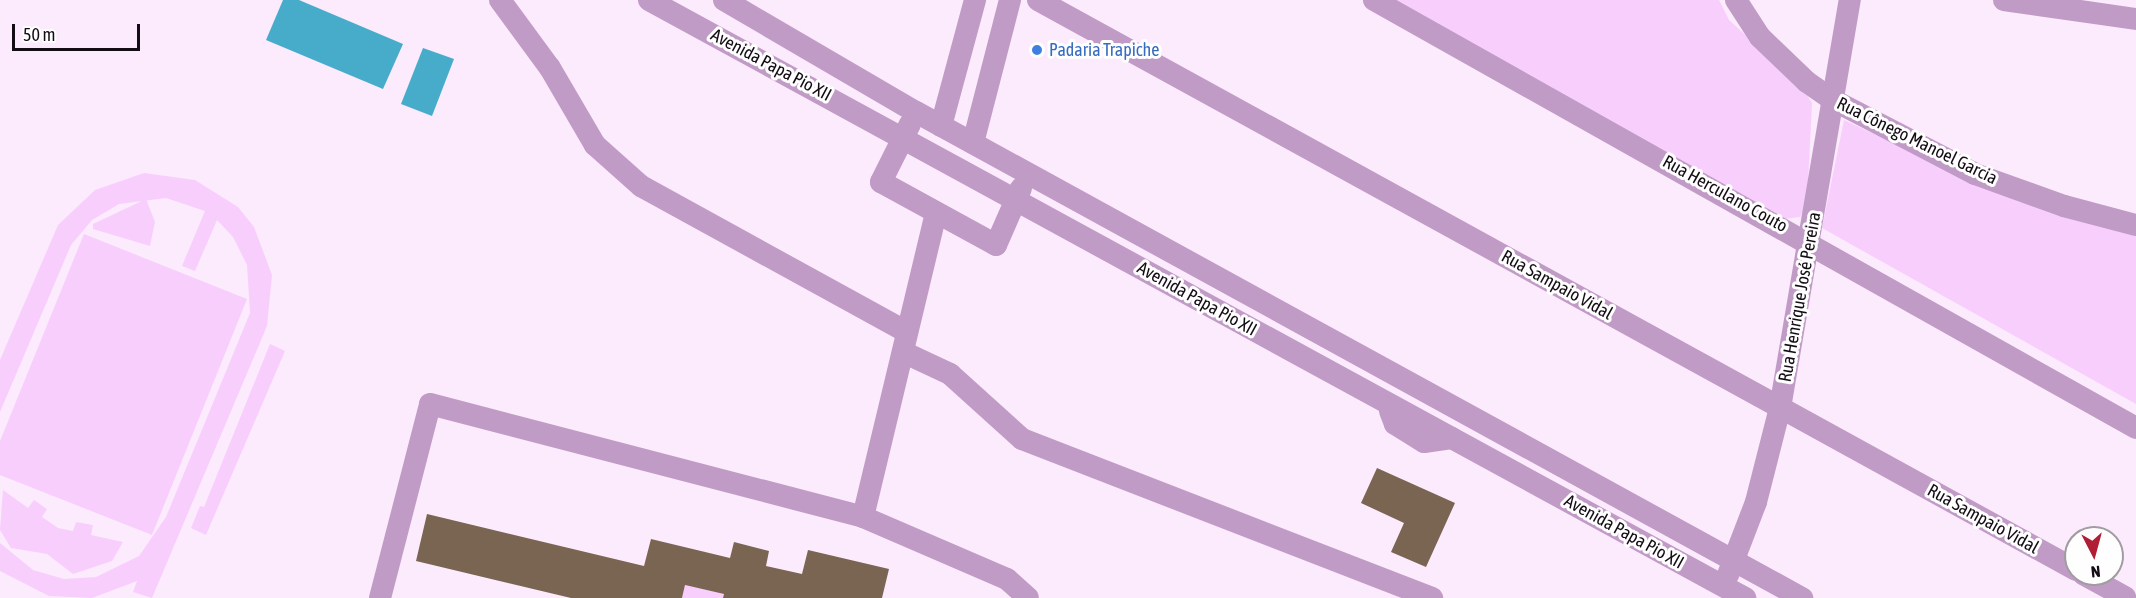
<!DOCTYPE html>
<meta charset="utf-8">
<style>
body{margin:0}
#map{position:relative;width:2136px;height:598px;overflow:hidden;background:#fceafd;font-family:"Asap Condensed",sans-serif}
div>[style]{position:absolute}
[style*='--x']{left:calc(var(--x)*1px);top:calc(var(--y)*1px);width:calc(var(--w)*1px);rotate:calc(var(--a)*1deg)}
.green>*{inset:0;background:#f8cefd}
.water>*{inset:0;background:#46acca}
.building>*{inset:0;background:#7a6553}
.minor>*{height:22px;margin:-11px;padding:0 11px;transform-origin:11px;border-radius:11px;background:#c09bc6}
.dots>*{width:16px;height:16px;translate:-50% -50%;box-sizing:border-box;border:3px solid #fefefe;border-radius:50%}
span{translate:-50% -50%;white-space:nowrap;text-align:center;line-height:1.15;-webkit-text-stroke:6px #fefefe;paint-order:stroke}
.shop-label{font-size:18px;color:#366cbe}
.left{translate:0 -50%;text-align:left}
.street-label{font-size:18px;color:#130c14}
.north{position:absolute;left:2064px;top:526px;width:60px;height:60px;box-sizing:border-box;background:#fefefe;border:2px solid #a09da0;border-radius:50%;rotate:174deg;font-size:16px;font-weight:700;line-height:24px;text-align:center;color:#130c14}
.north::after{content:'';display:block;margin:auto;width:21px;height:27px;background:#b11d35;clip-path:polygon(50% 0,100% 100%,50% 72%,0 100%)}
.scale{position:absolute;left:12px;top:24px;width:128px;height:27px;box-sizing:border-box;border:3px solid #130c14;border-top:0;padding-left:8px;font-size:18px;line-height:21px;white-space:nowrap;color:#130c14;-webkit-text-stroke:4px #fefefe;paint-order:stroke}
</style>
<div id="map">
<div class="green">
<i style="clip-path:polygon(1392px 0,1719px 0,1729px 20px,1802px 87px,1812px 103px,1807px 203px,1800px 217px,1784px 219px)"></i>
<i style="clip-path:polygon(1844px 120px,2020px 202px,2136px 231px,2136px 404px,1822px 228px)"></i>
<i style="clip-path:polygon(144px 173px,195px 180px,238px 207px,254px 227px,272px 275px,267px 326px,152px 598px,133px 592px,137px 581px,92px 598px,49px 596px,0 571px,0 543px,33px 570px,64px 579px,96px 577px,139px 556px,166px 517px,250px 313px,247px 265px,233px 237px,217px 220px,195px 271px,182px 266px,205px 211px,166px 198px,119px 204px,92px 220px,71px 245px,0 412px,0 360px,58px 225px,95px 190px)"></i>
<i style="clip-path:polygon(146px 199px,155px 222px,150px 246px,93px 229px,93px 224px)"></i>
<i style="clip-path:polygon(84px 234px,247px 299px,152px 535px,0 475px,0 441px)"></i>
<i style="clip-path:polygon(270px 344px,285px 351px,206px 535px,191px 528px,200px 506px,204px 507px)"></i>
<i style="clip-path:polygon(3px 490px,28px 508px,34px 500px,47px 509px,42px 517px,58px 528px,73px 531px,76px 522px,93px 525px,91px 535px,123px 542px,112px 561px,73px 574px,47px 554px,11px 548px,0 530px)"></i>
<i style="clip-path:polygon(685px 585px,724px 594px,723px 598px,682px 598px)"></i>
</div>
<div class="water">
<i style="clip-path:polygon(283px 0,299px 0,403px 44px,383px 89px,266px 40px)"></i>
<i style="clip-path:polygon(423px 48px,454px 59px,432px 116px,401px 104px)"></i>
</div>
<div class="building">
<i style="clip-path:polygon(1377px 468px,1455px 503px,1426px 567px,1391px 552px,1404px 523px,1361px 503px)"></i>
<i style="clip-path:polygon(427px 514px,644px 566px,651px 539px,730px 558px,734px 542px,769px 551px,766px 566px,802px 574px,808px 550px,889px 569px,882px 598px,723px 598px,724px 594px,685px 585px,682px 598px,571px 598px,416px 561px)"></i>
</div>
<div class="minor">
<i style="--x:500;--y:0;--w:84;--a:53.7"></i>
<i style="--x:550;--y:68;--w:89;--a:59.7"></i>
<i style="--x:595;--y:145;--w:62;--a:41.7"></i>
<i style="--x:641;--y:186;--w:303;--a:28.8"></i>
<i style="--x:649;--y:0;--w:1249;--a:28.62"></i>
<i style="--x:724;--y:0;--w:222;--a:30.3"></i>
<i style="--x:916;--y:112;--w:1011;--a:28.75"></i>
<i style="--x:1038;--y:0;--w:1184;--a:28.77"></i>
<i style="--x:1374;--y:0;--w:874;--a:29.32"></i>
<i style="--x:1736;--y:0;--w:44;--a:57"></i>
<i style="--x:1760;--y:37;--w:65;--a:43.8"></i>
<i style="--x:1807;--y:82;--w:32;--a:35"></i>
<i style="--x:1833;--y:100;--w:160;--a:27.5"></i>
<i style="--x:1975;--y:174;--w:95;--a:19.8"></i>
<i style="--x:2064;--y:206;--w:74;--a:14.8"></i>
<i style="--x:2004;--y:0;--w:133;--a:8.2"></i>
<i style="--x:910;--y:124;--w:65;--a:116.6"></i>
<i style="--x:881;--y:182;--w:131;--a:28.7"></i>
<i style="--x:996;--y:245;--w:62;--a:-66.3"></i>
<i style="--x:941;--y:126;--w:131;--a:-74.9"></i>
<i style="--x:973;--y:143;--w:148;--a:-75.5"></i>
<i style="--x:903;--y:352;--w:52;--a:25.1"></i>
<i style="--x:950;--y:374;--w:97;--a:42.1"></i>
<i style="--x:1022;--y:439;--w:440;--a:21.2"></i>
<i style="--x:1390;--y:411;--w:14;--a:69"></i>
<i style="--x:1395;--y:424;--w:34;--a:32"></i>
<i style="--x:1424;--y:442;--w:28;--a:-8"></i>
<i style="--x:863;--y:517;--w:157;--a:23.3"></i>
<i style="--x:1007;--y:579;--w:28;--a:42"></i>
<i style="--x:2083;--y:574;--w:48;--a:28.7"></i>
<i style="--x:1728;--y:575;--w:78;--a:-69"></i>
<i style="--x:1756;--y:502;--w:97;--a:-75.7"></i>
<i style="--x:1780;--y:408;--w:414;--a:-80.3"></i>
<i style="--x:380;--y:598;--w:200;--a:-75.5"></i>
<i style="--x:430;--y:404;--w:448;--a:14.6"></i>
<i style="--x:863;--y:517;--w:313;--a:-76.5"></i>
</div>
<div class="dots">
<i style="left:1037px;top:50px;background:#3f7fe0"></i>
</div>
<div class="shop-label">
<span class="left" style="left:1049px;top:50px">Padaria Trapiche</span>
</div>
<div class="street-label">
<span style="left:771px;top:65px;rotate:28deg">Avenida Papa Pio XII</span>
<span style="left:1917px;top:141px;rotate:26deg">Rua Cônego Manoel Garcia</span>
<span style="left:1725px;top:194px;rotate:29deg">Rua Herculano Couto</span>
<span style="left:1557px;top:285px;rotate:29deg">Rua Sampaio Vidal</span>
<span style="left:1800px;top:297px;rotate:-80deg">Rua Henrique José Pereira</span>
<span style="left:1197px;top:299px;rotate:29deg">Avenida Papa Pio XII</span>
<span style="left:1983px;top:519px;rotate:29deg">Rua Sampaio Vidal</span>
<span style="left:1624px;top:532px;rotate:29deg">Avenida Papa Pio XII</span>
</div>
<div class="north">N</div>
<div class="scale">50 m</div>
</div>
